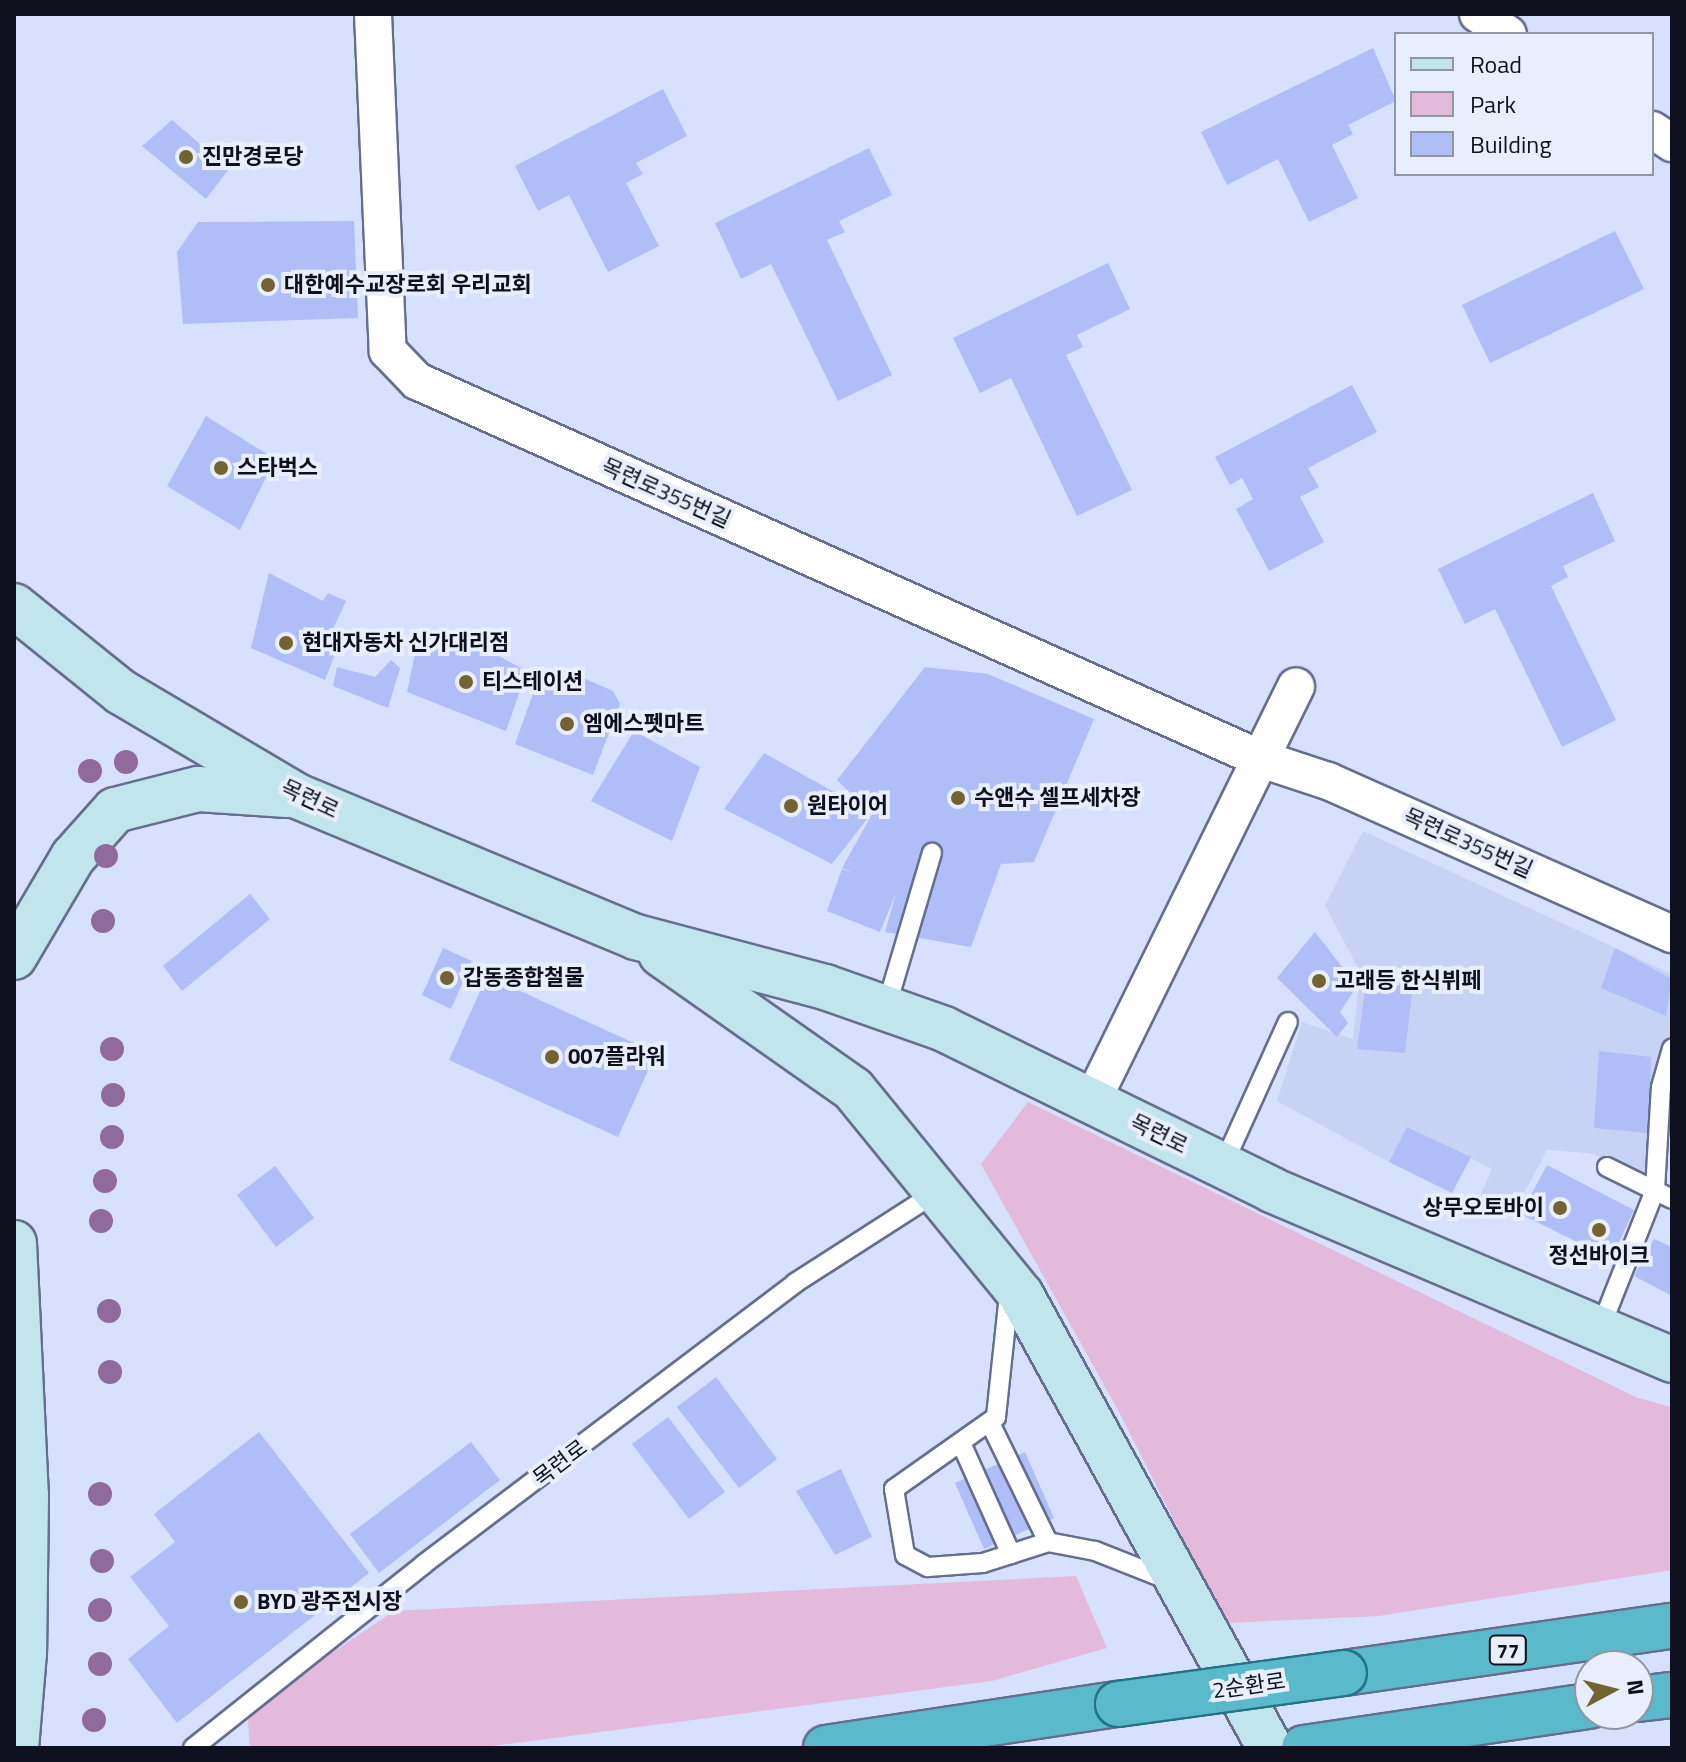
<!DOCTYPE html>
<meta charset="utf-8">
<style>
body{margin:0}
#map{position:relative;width:1686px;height:1762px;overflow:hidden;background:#d7e0fd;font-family:"Titillium Web","Noto Sans KR",sans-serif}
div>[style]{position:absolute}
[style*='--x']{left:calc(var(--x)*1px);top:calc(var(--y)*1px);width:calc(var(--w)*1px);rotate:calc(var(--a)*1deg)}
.built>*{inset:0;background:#c8d2f4}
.green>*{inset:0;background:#e4badc}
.building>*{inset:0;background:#afbef7}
.roads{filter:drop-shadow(2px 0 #656e8e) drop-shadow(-2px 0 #656e8e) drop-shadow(0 2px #656e8e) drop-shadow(0 -2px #656e8e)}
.service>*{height:18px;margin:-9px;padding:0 9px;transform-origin:9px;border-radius:9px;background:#fff}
.minor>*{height:36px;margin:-18px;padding:0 18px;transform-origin:18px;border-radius:18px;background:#fff}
.secondary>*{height:44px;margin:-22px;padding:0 22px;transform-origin:22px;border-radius:22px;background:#c1e5ec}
.trunk>*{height:44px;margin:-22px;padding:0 22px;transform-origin:22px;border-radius:22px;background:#5abacc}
.bridges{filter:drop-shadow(2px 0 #247486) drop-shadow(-2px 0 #247486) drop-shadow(0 2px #247486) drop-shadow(0 -2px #247486)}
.trunk-bridge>*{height:44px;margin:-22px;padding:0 22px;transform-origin:22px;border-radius:22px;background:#5abacc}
.trees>*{width:24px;height:24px;margin:-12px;border-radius:50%;background:#90699d}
.dots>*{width:22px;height:22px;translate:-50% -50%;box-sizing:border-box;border:4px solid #e9eefc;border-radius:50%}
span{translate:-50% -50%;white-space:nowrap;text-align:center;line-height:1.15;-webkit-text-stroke:8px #e9eefc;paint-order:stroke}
.shield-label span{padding:2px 6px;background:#e9eefc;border:2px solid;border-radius:6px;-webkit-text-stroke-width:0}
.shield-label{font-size:20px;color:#0e111d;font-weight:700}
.poi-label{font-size:22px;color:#0e111d;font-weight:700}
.left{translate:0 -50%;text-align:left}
.right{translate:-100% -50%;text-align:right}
.street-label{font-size:22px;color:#0e111d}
.frame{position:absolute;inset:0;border:16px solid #0e111d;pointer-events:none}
.legend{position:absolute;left:1394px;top:32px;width:260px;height:144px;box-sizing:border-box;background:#e9eefc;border:2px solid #9196a3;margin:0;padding:10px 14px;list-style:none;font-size:24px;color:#0e111d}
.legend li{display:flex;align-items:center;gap:16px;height:40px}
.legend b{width:40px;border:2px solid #9196a3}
.north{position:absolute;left:1574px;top:1650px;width:80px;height:80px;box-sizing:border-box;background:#e9eefc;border:2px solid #9196a3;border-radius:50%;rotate:83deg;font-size:22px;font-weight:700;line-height:32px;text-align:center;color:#0e111d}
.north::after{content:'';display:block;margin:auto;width:28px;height:36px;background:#726330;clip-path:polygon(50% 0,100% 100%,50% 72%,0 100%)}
</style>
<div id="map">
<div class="built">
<i style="clip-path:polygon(1363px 831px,1672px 974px,1672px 1042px,1649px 1176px,1589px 1153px,1547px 1150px,1517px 1207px,1480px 1196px,1492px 1169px,1408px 1127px,1389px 1162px,1277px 1101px,1302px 1022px,1353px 1039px,1360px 972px,1325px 905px)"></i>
</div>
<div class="green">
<i style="clip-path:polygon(1028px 1102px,1638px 1398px,1672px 1407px,1672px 1570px,1379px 1616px,1226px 1623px,1119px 1412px,981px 1164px)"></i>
<i style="clip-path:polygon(1076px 1576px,1107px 1648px,992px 1681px,477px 1748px,250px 1748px,247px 1710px,394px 1611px)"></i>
</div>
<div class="building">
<i style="clip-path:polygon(1373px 48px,1396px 101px,1348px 125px,1353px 134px,1332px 145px,1358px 198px,1309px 222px,1278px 159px,1227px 185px,1201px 132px)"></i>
<i style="clip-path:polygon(663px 89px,687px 136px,636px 163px,643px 174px,626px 183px,659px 246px,608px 272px,569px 195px,538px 211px,515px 166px)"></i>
<i style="clip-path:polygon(172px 120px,229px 169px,206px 199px,142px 146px)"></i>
<i style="clip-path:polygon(869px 148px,892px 195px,839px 221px,845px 232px,827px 240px,892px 375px,838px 401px,771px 264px,741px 279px,715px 223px)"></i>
<i style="clip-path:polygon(354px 221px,358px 318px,183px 324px,177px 252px,198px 222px)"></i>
<i style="clip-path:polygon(1615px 231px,1644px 289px,1490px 363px,1462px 305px)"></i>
<i style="clip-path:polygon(1108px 263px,1130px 309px,1077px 335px,1083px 347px,1066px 355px,1132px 490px,1077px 516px,1011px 378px,980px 393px,953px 338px)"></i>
<i style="clip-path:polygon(1352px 385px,1377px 432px,1308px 468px,1319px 487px,1300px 497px,1324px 542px,1269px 571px,1236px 509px,1253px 499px,1242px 478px,1230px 485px,1215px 457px)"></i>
<i style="clip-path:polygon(206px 416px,275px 459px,240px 530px,167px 486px)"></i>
<i style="clip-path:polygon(1593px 493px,1615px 541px,1563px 566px,1568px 577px,1551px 586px,1616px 720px,1562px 747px,1495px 609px,1465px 624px,1438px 569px)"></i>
<i style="clip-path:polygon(269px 573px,323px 601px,328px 593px,346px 601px,324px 648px,335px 654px,325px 680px,251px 648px)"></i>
<i style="clip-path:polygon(464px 638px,527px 671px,506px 731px,407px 692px,415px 654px)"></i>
<i style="clip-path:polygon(391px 660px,400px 668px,388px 708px,333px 686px,337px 667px,375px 677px)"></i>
<i style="clip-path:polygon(925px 667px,988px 674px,1094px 719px,1034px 862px,1001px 864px,971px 947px,885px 932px,896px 893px,880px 932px,827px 911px,842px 869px,855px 874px,842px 868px,872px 814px,837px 780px)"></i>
<i style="clip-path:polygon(565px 670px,613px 691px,620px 704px,593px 775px,515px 744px,539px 677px,558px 682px)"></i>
<i style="clip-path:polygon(634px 731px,700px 767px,672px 841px,591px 801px)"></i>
<i style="clip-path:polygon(764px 753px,852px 802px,867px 819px,832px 864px,724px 809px)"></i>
<i style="clip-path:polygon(250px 894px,270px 919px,182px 991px,163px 966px)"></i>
<i style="clip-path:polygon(1315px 932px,1357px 986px,1340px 1012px,1348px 1023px,1337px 1037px,1277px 978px)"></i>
<i style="clip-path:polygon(443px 948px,472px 961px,451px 1009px,422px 995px)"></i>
<i style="clip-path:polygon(1615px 948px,1672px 979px,1666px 1016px,1601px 988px)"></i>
<i style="clip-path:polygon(487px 976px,656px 1053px,618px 1137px,449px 1060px)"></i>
<i style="clip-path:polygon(1366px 982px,1413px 984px,1405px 1053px,1357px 1049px)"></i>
<i style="clip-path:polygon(1599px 1051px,1651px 1057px,1648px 1133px,1594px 1128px)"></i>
<i style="clip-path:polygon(1407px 1127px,1471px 1157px,1452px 1193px,1389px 1162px)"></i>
<i style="clip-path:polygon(1547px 1165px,1634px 1210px,1611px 1259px,1521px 1214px)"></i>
<i style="clip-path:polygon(275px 1166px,314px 1218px,276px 1247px,237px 1195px)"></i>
<i style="clip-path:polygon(1654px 1239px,1672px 1247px,1672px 1296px,1634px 1276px)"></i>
<i style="clip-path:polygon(716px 1377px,777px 1459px,739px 1488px,677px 1407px)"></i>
<i style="clip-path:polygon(668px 1417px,725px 1492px,689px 1519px,632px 1444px)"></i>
<i style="clip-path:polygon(259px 1432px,369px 1573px,177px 1723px,128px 1659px,169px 1626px,130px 1577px,175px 1542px,154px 1514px)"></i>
<i style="clip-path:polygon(471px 1442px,500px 1480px,379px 1573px,350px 1534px)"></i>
<i style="clip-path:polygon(1025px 1452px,1054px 1518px,984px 1549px,955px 1483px)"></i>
<i style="clip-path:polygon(841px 1469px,872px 1537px,835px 1555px,796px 1491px)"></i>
</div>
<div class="roads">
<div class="service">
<i style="--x:886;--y:1008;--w:162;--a:-73.5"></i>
<i style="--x:1223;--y:1165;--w:157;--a:-65.6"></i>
<i style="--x:1607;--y:1167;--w:72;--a:26.2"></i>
<i style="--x:1009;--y:1295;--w:123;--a:96.1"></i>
<i style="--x:996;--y:1417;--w:125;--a:144.8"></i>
<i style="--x:894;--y:1489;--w:67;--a:80.5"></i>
<i style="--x:905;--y:1555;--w:26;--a:28"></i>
<i style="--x:928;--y:1567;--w:55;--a:-4.2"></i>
<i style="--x:983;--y:1563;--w:68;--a:-17.9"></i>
<i style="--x:1048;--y:1542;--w:48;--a:10.8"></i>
<i style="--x:1095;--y:1551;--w:82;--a:21.5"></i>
<i style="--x:1600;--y:1329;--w:149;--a:-68.4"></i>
<i style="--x:1655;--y:1190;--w:103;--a:-86.7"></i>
<i style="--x:1661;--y:1087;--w:40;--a:-74"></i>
<i style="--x:990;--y:1423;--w:132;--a:64"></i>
<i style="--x:961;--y:1443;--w:122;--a:65.8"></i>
<i style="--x:193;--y:1748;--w:295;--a:-38.5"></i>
<i style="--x:424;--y:1564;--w:465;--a:-37.1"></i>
<i style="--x:795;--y:1283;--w:169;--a:-32.7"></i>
</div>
<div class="minor">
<i style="--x:373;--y:14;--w:337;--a:87.5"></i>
<i style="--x:388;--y:351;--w:42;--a:46"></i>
<i style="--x:417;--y:381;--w:925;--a:24.13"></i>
<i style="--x:1261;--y:759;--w:71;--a:18.2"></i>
<i style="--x:1328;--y:781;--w:376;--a:24"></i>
<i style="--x:1478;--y:14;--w:36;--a:34"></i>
<i style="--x:1652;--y:130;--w:24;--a:33"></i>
<i style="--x:1092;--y:1101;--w:462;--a:-63.8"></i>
</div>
<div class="secondary">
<i style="--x:14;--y:606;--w:137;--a:38.8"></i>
<i style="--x:121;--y:692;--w:204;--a:30.6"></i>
<i style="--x:297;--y:796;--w:367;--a:22.6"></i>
<i style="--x:636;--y:937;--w:196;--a:14.8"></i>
<i style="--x:825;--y:987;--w:126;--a:19.4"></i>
<i style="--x:944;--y:1029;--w:365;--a:26.1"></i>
<i style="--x:1272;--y:1190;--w:435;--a:23"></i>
<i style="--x:661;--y:954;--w:235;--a:35.1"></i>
<i style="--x:853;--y:1089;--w:266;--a:50.8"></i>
<i style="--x:1021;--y:1295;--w:517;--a:61.2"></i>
<i style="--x:14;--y:957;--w:116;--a:-59.5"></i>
<i style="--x:73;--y:857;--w:63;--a:-48.2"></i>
<i style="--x:115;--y:810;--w:86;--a:-14.2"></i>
<i style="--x:198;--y:789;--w:89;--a:3.9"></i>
<i style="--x:14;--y:1243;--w:252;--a:87.3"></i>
<i style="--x:26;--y:1495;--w:158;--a:90.7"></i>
<i style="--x:24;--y:1653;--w:95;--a:94.8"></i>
</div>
<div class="trunk">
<i style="--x:1344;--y:1673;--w:331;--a:-8.2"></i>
<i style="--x:1638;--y:1699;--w:34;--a:-7"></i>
<i style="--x:826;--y:1748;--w:295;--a:-8.6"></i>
<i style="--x:1304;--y:1748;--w:289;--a:-8.4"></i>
</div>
</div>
<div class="bridges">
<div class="trunk-bridge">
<i style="--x:1118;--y:1704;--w:228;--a:-7.8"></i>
</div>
</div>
<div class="trees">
<i style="left:126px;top:762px"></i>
<i style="left:90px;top:771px"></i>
<i style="left:106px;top:856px"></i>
<i style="left:103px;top:921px"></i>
<i style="left:112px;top:1049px"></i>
<i style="left:113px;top:1095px"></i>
<i style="left:112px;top:1137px"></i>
<i style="left:105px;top:1181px"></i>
<i style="left:101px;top:1221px"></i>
<i style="left:109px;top:1311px"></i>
<i style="left:110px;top:1372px"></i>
<i style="left:100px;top:1494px"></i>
<i style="left:102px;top:1561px"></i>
<i style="left:100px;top:1610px"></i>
<i style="left:100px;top:1664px"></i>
<i style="left:94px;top:1720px"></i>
</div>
<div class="dots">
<i style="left:186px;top:157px;background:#726330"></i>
<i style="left:268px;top:285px;background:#726330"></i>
<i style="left:221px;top:468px;background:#726330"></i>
<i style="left:286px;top:643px;background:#726330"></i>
<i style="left:466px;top:682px;background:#726330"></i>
<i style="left:567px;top:724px;background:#726330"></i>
<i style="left:958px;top:798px;background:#726330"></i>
<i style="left:791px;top:806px;background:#726330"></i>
<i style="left:447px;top:978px;background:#726330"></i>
<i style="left:1319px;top:981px;background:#726330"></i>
<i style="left:552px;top:1057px;background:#726330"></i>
<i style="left:1560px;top:1208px;background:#726330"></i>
<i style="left:1599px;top:1230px;background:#726330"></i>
<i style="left:241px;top:1602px;background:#726330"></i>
</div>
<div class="shield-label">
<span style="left:1508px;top:1650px">77</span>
</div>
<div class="poi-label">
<span class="left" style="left:202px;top:157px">진만경로당</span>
<span class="left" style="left:284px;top:285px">대한예수교장로회 우리교회</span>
<span class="left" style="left:237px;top:468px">스타벅스</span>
<span class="left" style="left:302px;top:643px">현대자동차 신가대리점</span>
<span class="left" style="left:482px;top:682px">티스테이션</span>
<span class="left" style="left:583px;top:724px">엠에스펫마트</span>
<span class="left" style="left:974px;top:798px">수앤수 셀프세차장</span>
<span class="left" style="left:807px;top:806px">원타이어</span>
<span class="left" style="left:463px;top:978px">갑동종합철물</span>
<span class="left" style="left:1335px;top:981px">고래등 한식뷔페</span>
<span class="left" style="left:568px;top:1057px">007플라워</span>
<span class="right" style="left:1544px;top:1208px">상무오토바이</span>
<span style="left:1599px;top:1256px">정선바이크</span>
<span class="left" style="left:257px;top:1602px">BYD 광주전시장</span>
</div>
<div class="street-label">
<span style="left:666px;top:493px;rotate:24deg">목련로355번길</span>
<span style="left:310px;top:799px;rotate:25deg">목련로</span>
<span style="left:1468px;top:843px;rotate:24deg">목련로355번길</span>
<span style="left:1159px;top:1134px;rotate:26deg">목련로</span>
<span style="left:560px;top:1463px;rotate:-37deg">목련로</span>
<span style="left:1249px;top:1686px;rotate:-8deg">2순환로</span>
</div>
<div class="frame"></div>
<ul class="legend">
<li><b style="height:10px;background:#c1e5ec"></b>Road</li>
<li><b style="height:22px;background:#e4badc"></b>Park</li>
<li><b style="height:22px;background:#afbef7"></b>Building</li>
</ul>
<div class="north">N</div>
</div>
